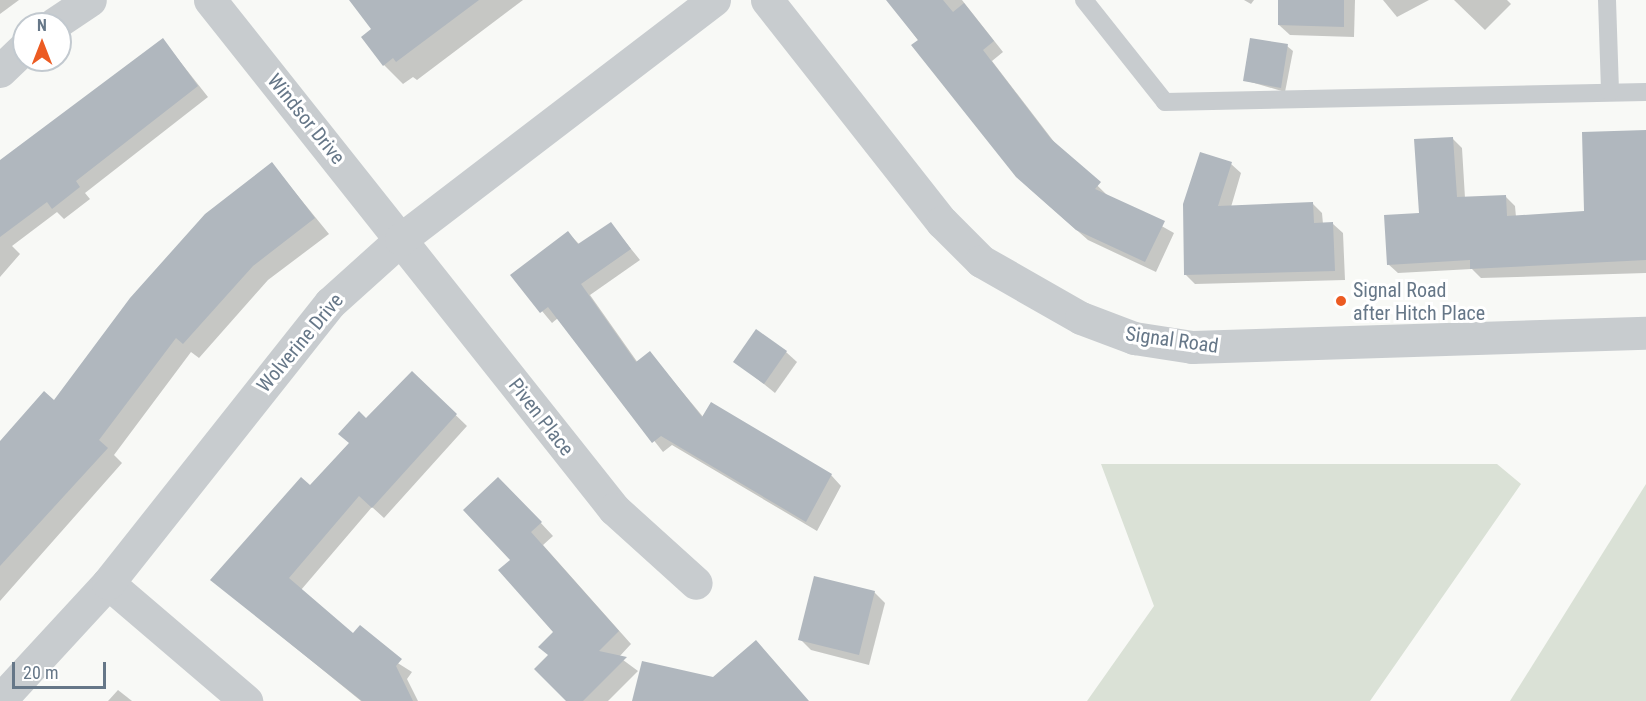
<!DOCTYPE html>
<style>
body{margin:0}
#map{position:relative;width:1646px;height:701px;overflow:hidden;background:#f8f9f6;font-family:"Roboto Condensed",sans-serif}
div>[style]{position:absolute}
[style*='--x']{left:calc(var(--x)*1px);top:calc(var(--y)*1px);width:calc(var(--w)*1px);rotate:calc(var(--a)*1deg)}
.green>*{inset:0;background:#dae1d6}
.shadow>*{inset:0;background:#0003}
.building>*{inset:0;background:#b0b7be}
.service>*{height:18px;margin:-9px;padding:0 9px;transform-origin:9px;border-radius:9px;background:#c8cccf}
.minor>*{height:33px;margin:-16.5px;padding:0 16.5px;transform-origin:16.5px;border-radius:16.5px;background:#c8cccf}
.tertiary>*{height:33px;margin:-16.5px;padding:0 16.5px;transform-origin:16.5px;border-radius:16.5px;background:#c8cccf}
.dots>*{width:16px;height:16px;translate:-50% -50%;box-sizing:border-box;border:3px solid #fff;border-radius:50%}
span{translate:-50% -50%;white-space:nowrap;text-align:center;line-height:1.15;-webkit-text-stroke:6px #fff;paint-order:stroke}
.street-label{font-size:20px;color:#678}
.poi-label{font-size:20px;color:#678}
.left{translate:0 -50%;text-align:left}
.north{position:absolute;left:12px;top:12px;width:60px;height:60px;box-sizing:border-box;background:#fff;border:2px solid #c2c9cf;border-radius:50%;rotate:0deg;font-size:16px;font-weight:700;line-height:24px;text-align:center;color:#678}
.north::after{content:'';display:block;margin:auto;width:21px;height:27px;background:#ec5b22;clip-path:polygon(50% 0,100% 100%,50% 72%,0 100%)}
.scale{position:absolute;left:12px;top:662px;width:94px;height:27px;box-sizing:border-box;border:3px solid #678;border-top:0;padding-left:8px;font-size:18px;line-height:21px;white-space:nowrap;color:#678;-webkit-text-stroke:4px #fff;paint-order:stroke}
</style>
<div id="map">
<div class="green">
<i style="clip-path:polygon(1101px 464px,1497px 464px,1521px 484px,1370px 701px,1087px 701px,1154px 606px)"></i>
<i style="clip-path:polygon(1646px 484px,1646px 701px,1510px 701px)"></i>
</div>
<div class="shadow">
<i style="clip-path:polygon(0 0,19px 0,0 14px)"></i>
<i style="clip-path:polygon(351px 0,523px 0,417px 80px,413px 77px,403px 84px,384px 65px,373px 29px)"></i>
<i style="clip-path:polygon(888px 0,962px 0,1003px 52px,992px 61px,1058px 147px,1108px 196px,1174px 233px,1156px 272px,1088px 240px,1029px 188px)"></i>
<i style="clip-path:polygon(1244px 0,1254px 0,1251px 4px)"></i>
<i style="clip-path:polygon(1280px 0,1355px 0,1354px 37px,1290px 35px,1279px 25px)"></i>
<i style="clip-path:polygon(1383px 0,1429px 0,1397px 17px)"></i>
<i style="clip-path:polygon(1454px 0,1507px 0,1511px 4px,1485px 30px)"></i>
<i style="clip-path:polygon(163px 40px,208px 97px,85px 193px,90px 199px,64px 219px,57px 212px,12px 246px,20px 254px,0 277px,0 162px)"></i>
<i style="clip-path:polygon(1287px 46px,1293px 51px,1285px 92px,1244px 80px)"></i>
<i style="clip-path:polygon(1646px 130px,1646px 273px,1481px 278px,1472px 269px,1398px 273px,1388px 264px,1420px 215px,1452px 138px,1462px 148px,1465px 198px,1506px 197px,1515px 206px,1516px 217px,1586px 213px)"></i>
<i style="clip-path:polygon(272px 164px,329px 234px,268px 280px,199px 358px,191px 352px,114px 455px,122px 463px,0 601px,0 443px,55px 402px)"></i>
<i style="clip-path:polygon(1231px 164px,1241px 173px,1231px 207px,1312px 203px,1322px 213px,1323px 224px,1333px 224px,1343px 233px,1345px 280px,1195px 284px,1185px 274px)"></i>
<i style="clip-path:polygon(611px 224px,640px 260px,590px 295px,638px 363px,650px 353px,704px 418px,831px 475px,841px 486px,817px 531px,672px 445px,663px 452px,558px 318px,552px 323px,512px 275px,568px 233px,580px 245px)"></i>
<i style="clip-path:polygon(786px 352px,797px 362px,775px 393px,735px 361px)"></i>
<i style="clip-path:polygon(412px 373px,467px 426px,384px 518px,372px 507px,301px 590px,353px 635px,412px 672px,407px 679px,418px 701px,361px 701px,212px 580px,310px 487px)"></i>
<i style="clip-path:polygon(511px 491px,553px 536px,543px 545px,631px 644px,619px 657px,638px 671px,608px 701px,568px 701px,549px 656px,555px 632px,512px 560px)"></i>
<i style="clip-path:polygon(874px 592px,885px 603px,869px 665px,811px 650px,800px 639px)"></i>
<i style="clip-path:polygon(118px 690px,132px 701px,108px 701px)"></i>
</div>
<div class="building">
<i style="clip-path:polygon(349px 0,479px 0,396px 62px,393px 58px,383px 66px,361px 37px,371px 29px)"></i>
<i style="clip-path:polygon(886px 0,943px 0,953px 12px,964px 3px,994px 41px,983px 50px,1051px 139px,1101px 182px,1095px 189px,1165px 221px,1145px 262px,1076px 230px,1016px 177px,911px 45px,918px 40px)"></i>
<i style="clip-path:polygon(1278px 0,1344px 0,1344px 27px,1278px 25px)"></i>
<i style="clip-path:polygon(163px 38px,198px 86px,76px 181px,80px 187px,52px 209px,47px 202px,0 237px,0 160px)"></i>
<i style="clip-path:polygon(1250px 38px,1288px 44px,1281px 88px,1243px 81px)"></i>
<i style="clip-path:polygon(1646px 130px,1646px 260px,1470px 269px,1470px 260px,1387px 265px,1384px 215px,1419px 213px,1414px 139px,1453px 137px,1457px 197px,1506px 195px,1507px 216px,1584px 211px,1582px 132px)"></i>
<i style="clip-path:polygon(1200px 152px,1232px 162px,1218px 206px,1313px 202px,1314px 223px,1333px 222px,1335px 271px,1184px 275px,1183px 204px)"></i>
<i style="clip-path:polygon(272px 162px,315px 218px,253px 266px,183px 344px,176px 338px,99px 440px,108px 448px,0 566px,0 441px,44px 391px,54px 400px,130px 298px,205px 214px)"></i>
<i style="clip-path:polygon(611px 222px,631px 249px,581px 284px,636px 362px,650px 351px,702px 417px,711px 402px,832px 474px,806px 522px,661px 436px,652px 443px,548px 307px,540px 313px,510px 275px,568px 231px,578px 244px)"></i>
<i style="clip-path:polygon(756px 329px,787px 351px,764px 384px,733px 362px)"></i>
<i style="clip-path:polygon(412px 371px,457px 414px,372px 508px,359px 496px,289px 578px,353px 633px,360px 625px,402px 659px,396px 666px,413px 701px,362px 701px,210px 580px,301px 477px,310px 485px,349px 443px,338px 434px,359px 411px,366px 418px)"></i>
<i style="clip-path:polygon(498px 477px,542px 522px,531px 532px,619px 631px,599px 651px,627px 657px,583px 701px,566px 701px,534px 669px,548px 655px,538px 647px,553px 632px,498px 570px,510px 560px,463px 510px)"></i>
<i style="clip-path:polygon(814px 576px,875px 591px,859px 655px,798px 640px)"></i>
<i style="clip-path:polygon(756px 640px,809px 701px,632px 701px,642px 661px,713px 677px)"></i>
</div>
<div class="service">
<i style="--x:1084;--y:0;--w:130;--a:51.5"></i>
<i style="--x:1165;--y:102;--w:481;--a:-1.2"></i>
<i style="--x:1607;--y:0;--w:92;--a:88.1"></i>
</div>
<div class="minor">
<i style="--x:210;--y:0;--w:650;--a:51.56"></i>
<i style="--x:614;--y:509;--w:110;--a:42.1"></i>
<i style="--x:54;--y:24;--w:43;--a:-33.7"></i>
<i style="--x:0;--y:71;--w:33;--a:-44"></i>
<i style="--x:108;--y:583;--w:182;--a:40.5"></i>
<i style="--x:0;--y:700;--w:159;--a:-47.3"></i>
<i style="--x:108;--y:583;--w:357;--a:-51.6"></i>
<i style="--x:330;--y:303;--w:96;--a:-42"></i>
<i style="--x:401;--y:239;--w:394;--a:-37.4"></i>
</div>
<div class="tertiary">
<i style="--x:767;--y:0;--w:283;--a:51.8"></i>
<i style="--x:942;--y:222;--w:55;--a:45"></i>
<i style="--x:981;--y:261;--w:115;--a:29.7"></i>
<i style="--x:1081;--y:318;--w:57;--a:20.7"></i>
<i style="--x:1134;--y:338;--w:59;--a:8.8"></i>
<i style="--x:1192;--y:347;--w:454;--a:-1.8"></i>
</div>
<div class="dots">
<i style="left:1341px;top:301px;background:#ec5b22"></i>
</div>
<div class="street-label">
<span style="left:306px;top:119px;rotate:51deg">Windsor Drive</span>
<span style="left:1172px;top:340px;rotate:8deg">Signal Road</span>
<span style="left:300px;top:343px;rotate:-50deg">Wolverine Drive</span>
<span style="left:541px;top:417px;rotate:52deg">Piven Place</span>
</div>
<div class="poi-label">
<span class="left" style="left:1353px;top:302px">Signal Road<br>after Hitch Place</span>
</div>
<div class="north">N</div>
<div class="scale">20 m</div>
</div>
